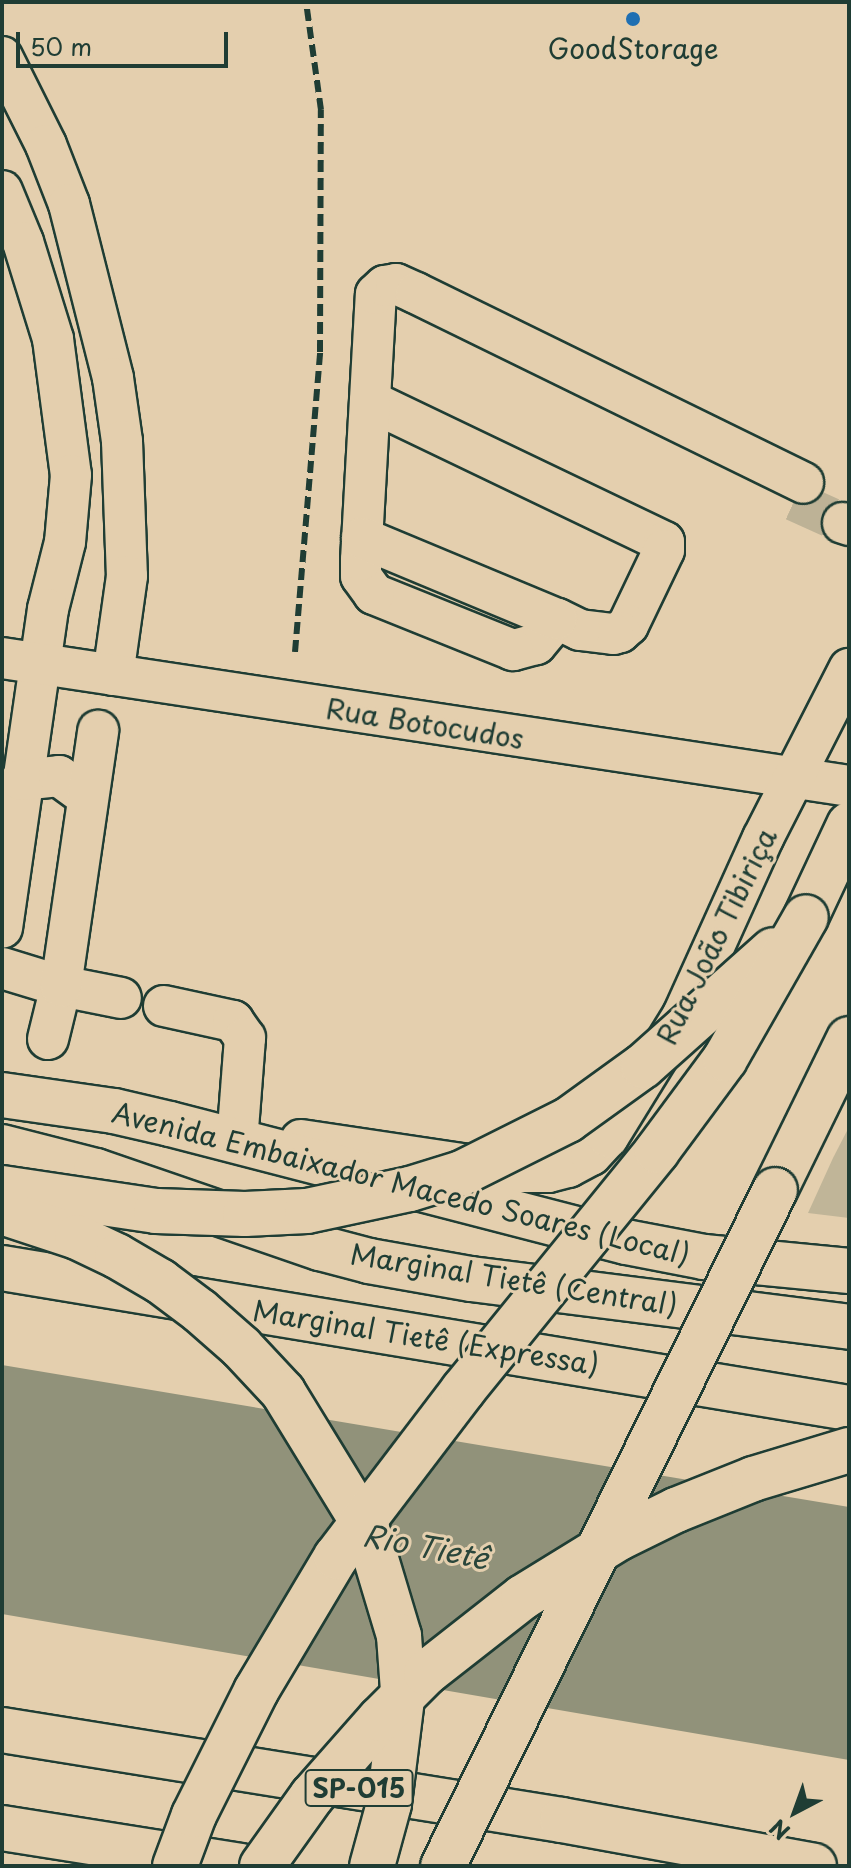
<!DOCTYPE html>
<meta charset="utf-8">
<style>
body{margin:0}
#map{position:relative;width:851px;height:1868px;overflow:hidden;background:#e4cfae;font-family:"Playpen Sans",sans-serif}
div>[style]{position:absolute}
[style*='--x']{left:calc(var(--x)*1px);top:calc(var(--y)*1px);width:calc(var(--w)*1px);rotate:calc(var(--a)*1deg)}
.green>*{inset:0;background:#c0b598}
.water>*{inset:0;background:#91927a}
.minor-tunnel>*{height:40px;margin-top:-20px;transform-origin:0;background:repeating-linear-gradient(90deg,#bdb296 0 40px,transparent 0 60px)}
.roads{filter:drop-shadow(2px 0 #1f3d34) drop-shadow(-2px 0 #1f3d34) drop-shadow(0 2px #1f3d34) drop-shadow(0 -2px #1f3d34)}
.minor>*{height:40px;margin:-20px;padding:0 20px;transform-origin:20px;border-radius:20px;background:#e4cfae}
.major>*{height:44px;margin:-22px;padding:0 22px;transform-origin:22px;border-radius:22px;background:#e4cfae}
.highway>*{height:44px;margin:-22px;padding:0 22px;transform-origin:22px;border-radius:22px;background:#e4cfae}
.rail>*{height:6px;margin-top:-3px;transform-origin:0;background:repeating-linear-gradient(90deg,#1f3d34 0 12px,transparent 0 18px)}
.bridges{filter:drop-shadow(2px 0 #1f3d34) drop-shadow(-2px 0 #1f3d34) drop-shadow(0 2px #1f3d34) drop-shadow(0 -2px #1f3d34)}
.highway-bridge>*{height:44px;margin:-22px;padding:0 22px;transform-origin:22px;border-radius:22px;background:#e4cfae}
.dots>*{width:22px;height:22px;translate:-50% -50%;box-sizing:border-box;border:4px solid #e4cfae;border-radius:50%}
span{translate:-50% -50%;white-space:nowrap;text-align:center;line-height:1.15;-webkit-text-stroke:6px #e4cfae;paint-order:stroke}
.shield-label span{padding:2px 6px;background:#e4cfae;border:2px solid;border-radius:6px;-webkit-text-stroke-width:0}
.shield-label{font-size:26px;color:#1f3d34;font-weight:700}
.poi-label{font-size:28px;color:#1f3d34}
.street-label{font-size:28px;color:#1f3d34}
.water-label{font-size:30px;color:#2a463b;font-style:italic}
.frame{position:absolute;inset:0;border:4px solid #1f3d34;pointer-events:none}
.north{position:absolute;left:755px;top:1772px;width:80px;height:80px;-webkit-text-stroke:6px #e4cfae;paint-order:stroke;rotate:221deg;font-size:22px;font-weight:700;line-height:32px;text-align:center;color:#1f3d34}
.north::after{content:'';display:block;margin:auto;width:28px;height:36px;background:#1f3d34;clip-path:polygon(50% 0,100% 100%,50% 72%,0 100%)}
.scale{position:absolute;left:16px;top:32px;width:212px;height:36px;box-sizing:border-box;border:4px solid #1f3d34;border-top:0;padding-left:10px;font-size:24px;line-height:28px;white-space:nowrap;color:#1f3d34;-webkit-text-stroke:6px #e4cfae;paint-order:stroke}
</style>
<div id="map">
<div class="green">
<i style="clip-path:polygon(849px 1127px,849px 1218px,808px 1213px,833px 1158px)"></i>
</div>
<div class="water">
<i style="clip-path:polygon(2px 1365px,849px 1507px,849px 1760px,2px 1614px)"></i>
</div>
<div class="minor-tunnel">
<i style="--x:794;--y:501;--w:54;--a:24.2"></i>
</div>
<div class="roads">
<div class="minor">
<i style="--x:2;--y:57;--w:98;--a:63.4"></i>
<i style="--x:46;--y:145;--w:63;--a:68.7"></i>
<i style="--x:69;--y:204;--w:179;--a:75.8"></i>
<i style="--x:113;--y:378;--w:64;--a:81.9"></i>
<i style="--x:122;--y:441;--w:135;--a:87.9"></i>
<i style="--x:127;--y:576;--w:100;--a:98"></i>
<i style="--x:2;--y:191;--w:55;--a:67.6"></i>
<i style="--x:23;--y:242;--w:102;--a:72.8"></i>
<i style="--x:53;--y:339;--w:137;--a:82.5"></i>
<i style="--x:71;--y:475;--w:67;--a:95.1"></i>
<i style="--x:65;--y:542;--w:69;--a:104.2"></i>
<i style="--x:48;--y:609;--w:322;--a:98.2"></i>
<i style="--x:370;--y:401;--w:326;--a:25.6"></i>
<i style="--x:664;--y:542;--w:8;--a:90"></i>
<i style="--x:664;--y:550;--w:83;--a:115.6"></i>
<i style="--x:628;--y:625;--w:11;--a:139"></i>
<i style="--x:620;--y:632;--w:7;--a:164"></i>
<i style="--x:613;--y:634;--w:33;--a:-173"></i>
<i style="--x:580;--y:630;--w:25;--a:-154"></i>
<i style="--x:557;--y:619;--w:33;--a:130"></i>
<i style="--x:536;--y:644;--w:24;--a:165"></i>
<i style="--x:513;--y:650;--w:150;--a:-158.1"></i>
<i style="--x:374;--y:594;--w:22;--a:-126"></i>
<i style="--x:361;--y:576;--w:16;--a:-90"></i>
<i style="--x:361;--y:560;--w:266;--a:-86.8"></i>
<i style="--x:376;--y:294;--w:12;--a:-42"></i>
<i style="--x:385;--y:286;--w:11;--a:-10"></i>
<i style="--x:396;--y:284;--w:22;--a:24"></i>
<i style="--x:416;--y:293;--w:431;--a:26.1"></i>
<i style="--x:843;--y:523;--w:6;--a:18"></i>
<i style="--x:362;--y:538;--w:211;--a:22.6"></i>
<i style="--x:2;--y:658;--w:857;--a:8.59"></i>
<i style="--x:21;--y:780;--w:38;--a:-6"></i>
<i style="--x:59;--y:776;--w:34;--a:36"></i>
<i style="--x:2;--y:968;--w:62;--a:17"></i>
<i style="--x:61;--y:986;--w:61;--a:11.3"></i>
<i style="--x:164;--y:1006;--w:71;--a:12.3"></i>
<i style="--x:233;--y:1021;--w:21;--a:55"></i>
<i style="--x:245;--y:1038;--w:92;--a:94.4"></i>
<i style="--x:48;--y:1039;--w:55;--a:-76.2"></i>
<i style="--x:61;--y:986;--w:258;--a:-81.7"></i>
<i style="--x:301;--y:1140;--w:217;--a:8.5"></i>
<i style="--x:516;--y:1172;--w:32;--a:0"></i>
<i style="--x:548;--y:1172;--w:21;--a:-14"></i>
<i style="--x:568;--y:1167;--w:26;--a:-28"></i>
<i style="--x:591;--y:1155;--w:25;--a:-47"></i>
<i style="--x:608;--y:1137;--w:143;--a:-58.4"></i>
<i style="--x:683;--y:1015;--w:194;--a:-65.7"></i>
<i style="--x:763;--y:838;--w:190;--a:-63"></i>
</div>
<div class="major">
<i style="--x:806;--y:917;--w:102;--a:-64.9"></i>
</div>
<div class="highway">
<i style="--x:2;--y:1095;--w:113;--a:8.1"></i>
<i style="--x:114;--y:1111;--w:57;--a:13.1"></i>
<i style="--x:170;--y:1124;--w:471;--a:14.5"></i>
<i style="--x:626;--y:1242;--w:79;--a:10.9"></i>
<i style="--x:704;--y:1257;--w:146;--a:5.5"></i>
<i style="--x:2;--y:1147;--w:97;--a:14.3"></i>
<i style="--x:96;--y:1171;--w:237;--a:19"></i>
<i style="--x:320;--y:1248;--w:51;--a:14.9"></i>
<i style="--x:369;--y:1261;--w:104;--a:10"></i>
<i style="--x:471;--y:1279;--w:381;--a:7.2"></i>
<i style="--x:775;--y:1190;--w:168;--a:-63.9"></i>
<i style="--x:2;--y:1268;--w:858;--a:9.39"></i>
<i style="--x:2;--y:1730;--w:567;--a:9.13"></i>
<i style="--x:562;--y:1820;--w:256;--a:10.3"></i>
<i style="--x:2;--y:1828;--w:242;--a:9"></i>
</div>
</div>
<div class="rail">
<i style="--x:295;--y:652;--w:301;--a:-85.2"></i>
<i style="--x:320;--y:352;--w:242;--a:-89.8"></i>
<i style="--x:321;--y:110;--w:109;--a:-97.9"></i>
</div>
<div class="bridges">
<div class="highway-bridge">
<i style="--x:2;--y:1188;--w:156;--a:8.5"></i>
<i style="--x:156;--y:1211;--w:89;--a:1.9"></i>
<i style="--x:245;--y:1214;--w:62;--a:-2.8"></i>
<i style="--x:307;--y:1211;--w:105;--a:-12.1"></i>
<i style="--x:410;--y:1189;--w:54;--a:-17.1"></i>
<i style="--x:462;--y:1173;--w:119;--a:-26.6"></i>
<i style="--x:568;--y:1120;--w:92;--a:-35.8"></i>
<i style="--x:643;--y:1066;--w:174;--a:-41.7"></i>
<i style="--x:2;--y:1212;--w:79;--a:18.4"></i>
<i style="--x:77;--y:1237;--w:44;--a:25.4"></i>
<i style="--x:117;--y:1256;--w:50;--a:30.2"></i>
<i style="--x:160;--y:1281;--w:50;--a:36.9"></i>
<i style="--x:200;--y:1311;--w:55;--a:41.3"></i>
<i style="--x:241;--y:1347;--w:62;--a:47"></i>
<i style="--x:283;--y:1392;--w:161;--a:58.5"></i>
<i style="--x:367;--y:1529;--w:112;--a:73.3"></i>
<i style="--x:399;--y:1636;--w:55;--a:85.8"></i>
<i style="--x:403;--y:1691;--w:114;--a:97.1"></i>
<i style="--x:389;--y:1804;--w:64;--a:105.3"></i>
<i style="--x:175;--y:1866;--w:54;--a:-69.6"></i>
<i style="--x:194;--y:1815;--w:139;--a:-63.4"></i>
<i style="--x:256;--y:1691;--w:156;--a:-59.2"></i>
<i style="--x:336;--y:1557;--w:210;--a:-52.7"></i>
<i style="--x:463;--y:1390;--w:308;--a:-50.9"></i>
<i style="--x:657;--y:1151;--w:114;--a:-53.5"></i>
<i style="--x:725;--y:1059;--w:163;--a:-60.3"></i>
<i style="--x:262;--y:1866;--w:86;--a:-54.5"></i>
<i style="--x:312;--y:1796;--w:103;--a:-48.6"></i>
<i style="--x:380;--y:1719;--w:65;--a:-45"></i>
<i style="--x:426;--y:1673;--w:123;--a:-38.1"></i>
<i style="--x:523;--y:1597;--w:113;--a:-31.6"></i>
<i style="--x:619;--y:1538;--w:64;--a:-26.2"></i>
<i style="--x:676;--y:1510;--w:83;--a:-21.9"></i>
<i style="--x:753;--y:1479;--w:100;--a:-16.8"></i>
<i style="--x:443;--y:1866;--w:753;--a:-63.84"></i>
</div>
</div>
<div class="dots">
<i style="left:633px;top:19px;background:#1f6fb2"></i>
</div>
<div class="shield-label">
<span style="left:359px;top:1788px">SP-015</span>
</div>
<div class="poi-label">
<span style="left:633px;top:48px">GoodStorage</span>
</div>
<div class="street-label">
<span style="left:425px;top:723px;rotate:9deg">Rua Botocudos</span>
<span style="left:716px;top:936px;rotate:-64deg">Rua João Tibiriça</span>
<span style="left:401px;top:1183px;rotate:14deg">Avenida Embaixador Macedo Soares (Local)</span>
<span style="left:514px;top:1279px;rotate:9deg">Marginal Tietê (Central)</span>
<span style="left:426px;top:1337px;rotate:9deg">Marginal Tietê (Expressa)</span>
</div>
<div class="water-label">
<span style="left:426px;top:1546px;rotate:11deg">Rio Tietê</span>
</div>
<div class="frame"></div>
<div class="north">N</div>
<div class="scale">50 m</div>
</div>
